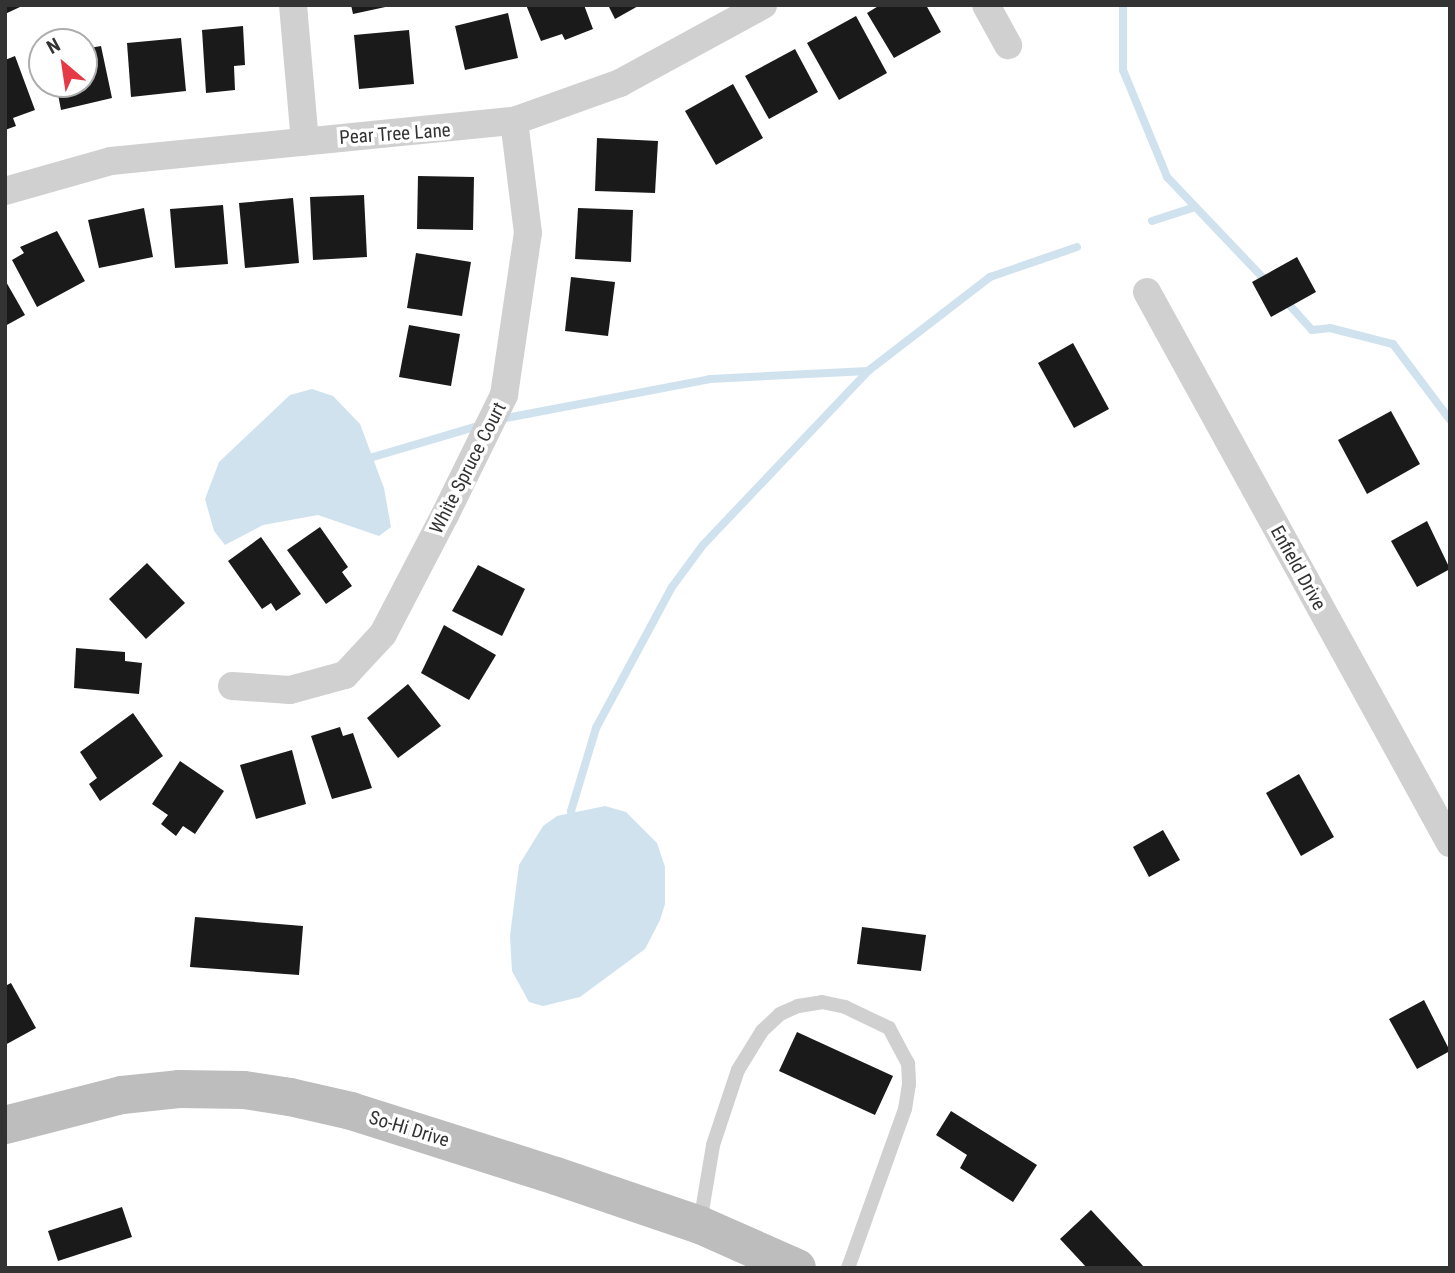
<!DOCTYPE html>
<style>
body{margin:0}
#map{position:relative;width:1455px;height:1273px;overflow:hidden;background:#fff;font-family:"Roboto Condensed",sans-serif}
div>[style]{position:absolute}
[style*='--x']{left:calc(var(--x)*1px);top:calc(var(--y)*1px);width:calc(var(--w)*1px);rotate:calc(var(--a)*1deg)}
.water>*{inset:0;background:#cfe2ee}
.stream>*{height:8px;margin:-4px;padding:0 4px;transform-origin:4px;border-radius:4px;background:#cfe2ee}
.building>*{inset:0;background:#1a1a1a}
.lane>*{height:14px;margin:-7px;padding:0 7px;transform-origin:7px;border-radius:7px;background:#d0d0d0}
.street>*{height:28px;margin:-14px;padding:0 14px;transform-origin:14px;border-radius:14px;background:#d0d0d0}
.secondary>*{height:38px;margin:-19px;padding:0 19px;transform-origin:19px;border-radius:19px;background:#bdbdbd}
span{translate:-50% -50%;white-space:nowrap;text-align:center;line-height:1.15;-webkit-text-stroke:7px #fff;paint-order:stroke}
.street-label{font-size:19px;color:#333}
.frame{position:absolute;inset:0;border:7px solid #333;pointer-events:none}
.north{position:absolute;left:28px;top:28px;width:70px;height:70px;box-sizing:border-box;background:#fff;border:2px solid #adadad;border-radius:50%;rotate:331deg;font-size:19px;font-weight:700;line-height:28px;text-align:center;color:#333}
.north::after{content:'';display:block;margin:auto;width:24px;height:32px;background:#e63946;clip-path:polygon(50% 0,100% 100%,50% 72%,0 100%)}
</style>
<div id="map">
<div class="water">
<i style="clip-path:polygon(312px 389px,333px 396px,360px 424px,384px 488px,391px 527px,379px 536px,318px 515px,263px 525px,225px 545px,214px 531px,205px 499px,219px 462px,290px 395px)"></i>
<i style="clip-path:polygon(605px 806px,626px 812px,657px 843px,665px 867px,665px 904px,660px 920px,645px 949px,580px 997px,543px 1006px,529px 1002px,512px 971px,510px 936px,519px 865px,543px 826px,557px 816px)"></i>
</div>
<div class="stream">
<i style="--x:1123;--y:5;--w:65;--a:90"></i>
<i style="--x:1123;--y:70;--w:116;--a:67.6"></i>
<i style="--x:1167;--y:177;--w:148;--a:46.4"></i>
<i style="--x:1152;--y:221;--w:45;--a:-18"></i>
<i style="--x:1283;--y:298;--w:43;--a:47.8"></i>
<i style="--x:1312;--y:330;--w:18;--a:-6"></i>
<i style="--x:1330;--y:328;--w:65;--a:14.3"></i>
<i style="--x:1393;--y:344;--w:95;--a:53.1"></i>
<i style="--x:501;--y:419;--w:213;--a:-10.8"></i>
<i style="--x:710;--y:379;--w:158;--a:-2.9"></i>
<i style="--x:363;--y:460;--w:123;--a:-16.5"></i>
<i style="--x:573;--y:821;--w:10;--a:-101"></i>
<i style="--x:571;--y:811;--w:87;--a:-73.2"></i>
<i style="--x:596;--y:728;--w:160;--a:-61.7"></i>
<i style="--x:672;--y:587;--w:52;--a:-53.6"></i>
<i style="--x:703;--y:545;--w:240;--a:-46.5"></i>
<i style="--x:868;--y:371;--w:154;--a:-37.6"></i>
<i style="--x:990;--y:277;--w:92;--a:-19"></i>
</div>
<div class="building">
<i style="clip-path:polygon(5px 5px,19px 5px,20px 7px,5px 14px)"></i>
<i style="clip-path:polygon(351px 5px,389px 5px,390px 6px,353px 14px)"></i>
<i style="clip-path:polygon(526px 5px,584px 5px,593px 29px,565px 40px,562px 34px,541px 41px)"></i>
<i style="clip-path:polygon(608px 5px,640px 5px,615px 19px)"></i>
<i style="clip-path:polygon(880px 5px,926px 5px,941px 32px,894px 58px,867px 13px)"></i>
<i style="clip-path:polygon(508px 13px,518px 58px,465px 70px,455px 26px)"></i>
<i style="clip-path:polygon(856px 16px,887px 73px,839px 100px,807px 43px)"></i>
<i style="clip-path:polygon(243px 26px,245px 65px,234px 66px,235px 90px,206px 93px,202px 30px)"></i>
<i style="clip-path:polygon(409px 30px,414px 84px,359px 89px,354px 35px)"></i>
<i style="clip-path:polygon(181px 38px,186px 91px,131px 97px,127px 43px)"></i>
<i style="clip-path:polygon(101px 46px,112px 98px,61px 110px,56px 84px,84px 84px,84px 49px)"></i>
<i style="clip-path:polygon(795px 49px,818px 92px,769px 119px,745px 76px)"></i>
<i style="clip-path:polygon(15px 56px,35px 110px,13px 118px,16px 126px,5px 130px,5px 60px)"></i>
<i style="clip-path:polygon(733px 84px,763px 138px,716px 165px,685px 111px)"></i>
<i style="clip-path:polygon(597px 138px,658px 141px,655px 193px,595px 191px)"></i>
<i style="clip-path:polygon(418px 176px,474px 177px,473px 230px,417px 229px)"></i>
<i style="clip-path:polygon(364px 195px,367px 257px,313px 260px,310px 197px)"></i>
<i style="clip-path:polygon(293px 198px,299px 263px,245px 268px,239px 203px)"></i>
<i style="clip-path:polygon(223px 205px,228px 264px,175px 268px,170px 209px)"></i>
<i style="clip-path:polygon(144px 208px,153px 257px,99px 268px,88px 220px)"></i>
<i style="clip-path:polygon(578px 208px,633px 210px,631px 262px,575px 259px)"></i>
<i style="clip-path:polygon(57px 231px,85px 281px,37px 307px,12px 260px,24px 253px,20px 247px)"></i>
<i style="clip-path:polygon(416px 253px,471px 262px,462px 316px,407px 308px)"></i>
<i style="clip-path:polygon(1297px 257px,1316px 292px,1271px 317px,1252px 282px)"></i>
<i style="clip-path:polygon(571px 277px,615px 282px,608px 336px,565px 331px)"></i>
<i style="clip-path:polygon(5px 280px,25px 315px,5px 326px)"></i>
<i style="clip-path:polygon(409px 325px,460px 334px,451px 386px,399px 377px)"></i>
<i style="clip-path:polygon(1073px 343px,1109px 409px,1074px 428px,1038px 363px)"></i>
<i style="clip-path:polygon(1391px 411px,1420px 464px,1367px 494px,1338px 440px)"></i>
<i style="clip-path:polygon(1427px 521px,1450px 569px,1417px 587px,1391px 541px)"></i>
<i style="clip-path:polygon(320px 527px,348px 567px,342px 572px,352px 586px,326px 604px,287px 550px)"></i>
<i style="clip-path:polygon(261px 537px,301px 594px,276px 611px,271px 603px,262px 609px,228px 561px)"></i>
<i style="clip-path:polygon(147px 563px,185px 603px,146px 639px,109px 599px)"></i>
<i style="clip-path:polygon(478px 565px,525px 589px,502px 636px,452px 611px)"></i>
<i style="clip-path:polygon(444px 625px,496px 655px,469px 700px,421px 673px)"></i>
<i style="clip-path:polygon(76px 648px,125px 652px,125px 661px,142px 663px,139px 694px,74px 688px)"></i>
<i style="clip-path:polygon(408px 684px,441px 726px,398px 758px,367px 718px)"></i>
<i style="clip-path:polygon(133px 713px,163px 756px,100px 801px,89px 784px,97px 778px,80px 752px)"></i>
<i style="clip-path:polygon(340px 727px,343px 736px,353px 733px,372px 788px,332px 799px,311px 736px)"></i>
<i style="clip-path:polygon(292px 750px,306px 804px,256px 819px,240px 765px)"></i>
<i style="clip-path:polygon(180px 761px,224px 791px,195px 834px,183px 826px,176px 836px,161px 824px,168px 815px,152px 804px)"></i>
<i style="clip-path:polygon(1299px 774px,1334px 837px,1301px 856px,1266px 793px)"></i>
<i style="clip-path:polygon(1163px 830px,1180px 860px,1149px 877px,1133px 847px)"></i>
<i style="clip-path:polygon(195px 917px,303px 926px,299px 975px,190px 967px)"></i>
<i style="clip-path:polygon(862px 927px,926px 935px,921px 971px,857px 964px)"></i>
<i style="clip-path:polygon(11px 983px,36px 1028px,5px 1045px,5px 986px)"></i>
<i style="clip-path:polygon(1424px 1000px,1450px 1051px,1417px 1069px,1389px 1019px)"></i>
<i style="clip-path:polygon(797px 1032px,893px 1076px,875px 1115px,779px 1071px)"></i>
<i style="clip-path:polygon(951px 1111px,1037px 1165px,1013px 1202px,960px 1168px,967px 1155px,936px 1135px)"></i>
<i style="clip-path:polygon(122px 1207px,132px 1237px,58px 1261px,48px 1231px)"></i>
<i style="clip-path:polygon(1091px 1210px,1145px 1268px,1087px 1268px,1060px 1239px)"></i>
</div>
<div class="lane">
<i style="--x:700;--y:1223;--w:79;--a:-80.5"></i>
<i style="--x:713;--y:1145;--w:79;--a:-71.6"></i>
<i style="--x:738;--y:1070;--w:46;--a:-58.4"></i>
<i style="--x:762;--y:1031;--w:25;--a:-43"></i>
<i style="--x:780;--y:1014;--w:20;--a:-24"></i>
<i style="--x:798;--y:1006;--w:24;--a:-9"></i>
<i style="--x:822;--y:1002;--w:24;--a:12"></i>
<i style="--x:845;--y:1007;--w:49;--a:25.5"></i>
<i style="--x:889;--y:1028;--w:40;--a:62"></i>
<i style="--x:908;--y:1063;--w:21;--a:87"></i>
<i style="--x:909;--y:1084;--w:25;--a:99"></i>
<i style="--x:905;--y:1109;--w:169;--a:109.7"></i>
</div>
<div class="street">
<i style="--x:293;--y:5;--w:137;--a:85"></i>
<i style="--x:986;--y:5;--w:46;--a:61.2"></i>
<i style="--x:5;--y:191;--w:110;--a:-15.8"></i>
<i style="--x:111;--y:161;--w:405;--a:-5.7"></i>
<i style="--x:514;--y:121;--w:113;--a:-19.7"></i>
<i style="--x:620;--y:83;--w:163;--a:-28.6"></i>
<i style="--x:1147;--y:292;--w:629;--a:61.19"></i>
<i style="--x:232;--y:686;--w:58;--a:3.9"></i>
<i style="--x:290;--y:690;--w:57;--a:-15.3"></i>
<i style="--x:345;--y:675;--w:56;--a:-47.2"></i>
<i style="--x:383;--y:634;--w:134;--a:-62.5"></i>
<i style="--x:445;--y:515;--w:134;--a:-63.8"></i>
<i style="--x:504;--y:395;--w:164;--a:-81.6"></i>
<i style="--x:528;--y:233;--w:113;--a:-97.1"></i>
</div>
<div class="secondary">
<i style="--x:5;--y:1125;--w:121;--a:-14.4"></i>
<i style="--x:122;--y:1095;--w:57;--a:-6"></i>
<i style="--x:179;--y:1089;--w:65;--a:0.9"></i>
<i style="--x:244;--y:1090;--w:47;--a:8.7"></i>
<i style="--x:290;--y:1097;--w:63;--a:12.9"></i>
<i style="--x:351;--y:1111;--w:215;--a:17.6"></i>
<i style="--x:556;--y:1176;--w:152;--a:18.8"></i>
<i style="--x:700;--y:1225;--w:106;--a:23.9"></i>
</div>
<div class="street-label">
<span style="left:395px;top:134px;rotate:-4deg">Pear Tree Lane</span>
<span style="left:468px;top:468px;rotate:-63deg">White Spruce Court</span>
<span style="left:1298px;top:568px;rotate:61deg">Enfield Drive</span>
<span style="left:409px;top:1129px;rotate:17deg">So-Hi Drive</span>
</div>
<div class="frame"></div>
<div class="north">N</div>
</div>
